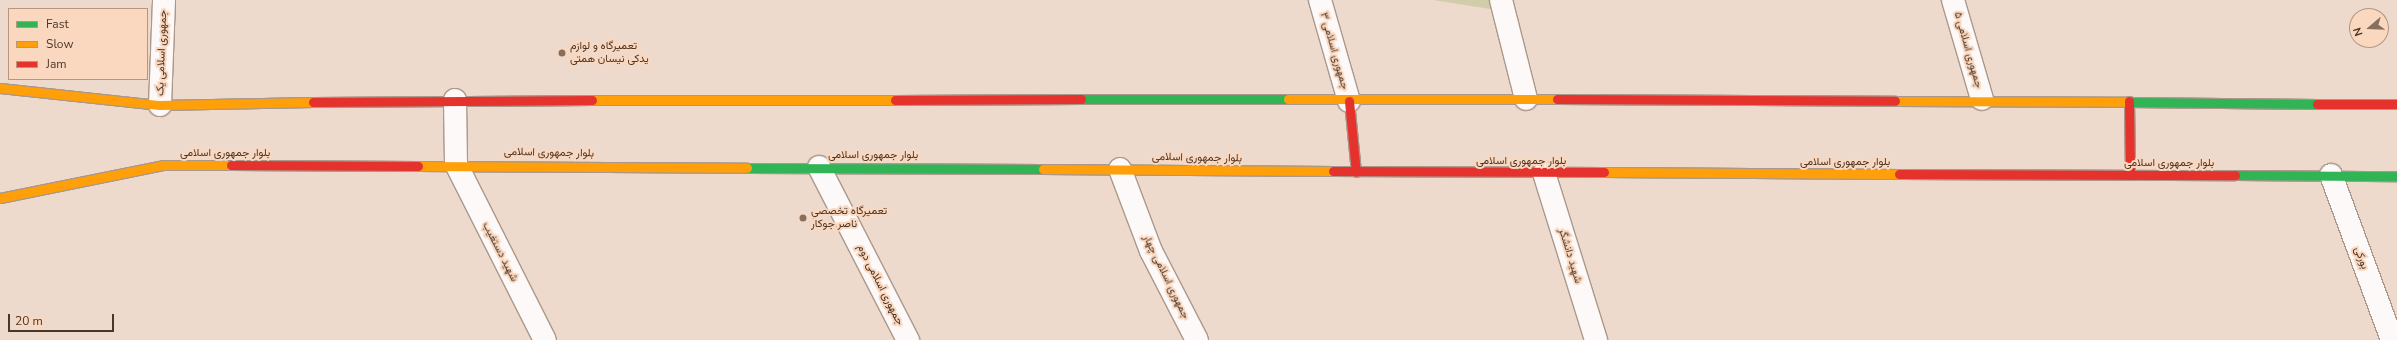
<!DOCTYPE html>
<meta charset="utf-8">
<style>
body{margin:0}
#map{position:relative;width:2397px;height:340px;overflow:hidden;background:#eddacd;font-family:"Nunito Sans",Vazirmatn,sans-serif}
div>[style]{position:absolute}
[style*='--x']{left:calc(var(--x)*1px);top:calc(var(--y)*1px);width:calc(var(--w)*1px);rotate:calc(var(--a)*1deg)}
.green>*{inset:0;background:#d1cdaa}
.roads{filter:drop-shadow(1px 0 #aa988b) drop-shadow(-1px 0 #aa988b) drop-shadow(0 1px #aa988b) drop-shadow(0 -1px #aa988b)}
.street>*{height:22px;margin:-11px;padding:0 11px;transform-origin:11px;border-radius:11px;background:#fcf9f8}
.fast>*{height:9px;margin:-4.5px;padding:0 4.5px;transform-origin:4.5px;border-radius:4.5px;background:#30b455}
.slow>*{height:9px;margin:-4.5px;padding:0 4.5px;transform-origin:4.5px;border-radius:4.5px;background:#ff9f0a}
.jam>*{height:9px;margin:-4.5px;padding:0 4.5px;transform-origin:4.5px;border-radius:4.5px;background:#e5322d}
.dots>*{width:11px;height:11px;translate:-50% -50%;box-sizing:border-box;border:2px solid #fad8c0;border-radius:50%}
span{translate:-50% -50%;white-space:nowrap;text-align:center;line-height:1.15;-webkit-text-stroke:4px #fad8c0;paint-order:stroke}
.poi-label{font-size:11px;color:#4c3525}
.left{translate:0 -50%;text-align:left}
.street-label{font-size:11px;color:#4c3525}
.legend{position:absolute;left:8px;top:8px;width:140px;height:72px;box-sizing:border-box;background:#fad8c0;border:1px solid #b49782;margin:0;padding:5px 7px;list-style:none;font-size:12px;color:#4c3525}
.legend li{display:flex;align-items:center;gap:8px;height:20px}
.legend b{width:20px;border:1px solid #b49782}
.north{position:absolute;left:2349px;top:8px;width:40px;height:40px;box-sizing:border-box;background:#fad8c0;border:1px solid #b49782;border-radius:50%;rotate:251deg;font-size:11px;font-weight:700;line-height:16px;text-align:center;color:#4c3525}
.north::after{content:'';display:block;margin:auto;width:14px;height:18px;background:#846f60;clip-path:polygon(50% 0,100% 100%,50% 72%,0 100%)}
.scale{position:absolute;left:8px;top:314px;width:106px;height:18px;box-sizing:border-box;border:2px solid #4c3525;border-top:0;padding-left:5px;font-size:12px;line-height:14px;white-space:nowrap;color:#4c3525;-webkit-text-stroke:3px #fad8c0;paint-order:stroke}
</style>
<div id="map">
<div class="green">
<i style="clip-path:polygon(1433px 0,1500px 0,1503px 11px)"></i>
</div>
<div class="roads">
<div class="street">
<i style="--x:1320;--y:0;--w:105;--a:74"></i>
<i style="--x:1501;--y:0;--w:102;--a:75.8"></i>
<i style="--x:1953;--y:0;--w:103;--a:73.7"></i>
<i style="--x:455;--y:100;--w:64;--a:89.1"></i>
<i style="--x:456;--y:164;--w:197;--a:63.2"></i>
<i style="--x:160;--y:105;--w:105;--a:-87.8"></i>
<i style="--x:819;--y:167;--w:195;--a:62.8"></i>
<i style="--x:1120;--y:169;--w:88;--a:69.3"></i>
<i style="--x:1151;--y:251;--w:100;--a:62.7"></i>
<i style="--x:1544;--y:173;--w:175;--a:72.7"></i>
<i style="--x:2331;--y:175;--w:176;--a:69.7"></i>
</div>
<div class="fast">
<i style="--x:1081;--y:99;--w:207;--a:0"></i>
<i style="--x:2127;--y:102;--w:190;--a:0.6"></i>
<i style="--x:747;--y:168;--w:296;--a:0.2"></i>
<i style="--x:2235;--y:175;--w:162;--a:0.4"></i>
</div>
<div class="slow">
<i style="--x:0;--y:88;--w:161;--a:6.1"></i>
<i style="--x:160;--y:105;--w:153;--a:-1.1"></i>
<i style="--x:1288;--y:99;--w:269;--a:0"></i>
<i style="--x:592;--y:100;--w:303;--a:0"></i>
<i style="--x:1895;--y:101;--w:232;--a:0.2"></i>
<i style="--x:418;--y:166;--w:329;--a:0.3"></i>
<i style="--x:1043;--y:169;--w:290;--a:0.4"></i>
<i style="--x:1604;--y:172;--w:295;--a:0.4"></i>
<i style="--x:0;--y:198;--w:166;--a:-11.4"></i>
<i style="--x:163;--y:165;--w:68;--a:0"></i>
</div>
<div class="jam">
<i style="--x:1557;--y:99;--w:338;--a:0.3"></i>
<i style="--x:895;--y:100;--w:186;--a:-0.3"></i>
<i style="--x:1349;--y:101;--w:71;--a:84.4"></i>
<i style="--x:2129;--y:101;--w:74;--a:89.2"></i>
<i style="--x:313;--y:102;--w:279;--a:-0.4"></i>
<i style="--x:2317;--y:104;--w:80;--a:0"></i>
<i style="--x:231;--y:165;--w:187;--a:0.3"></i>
<i style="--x:1333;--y:171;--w:271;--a:0.2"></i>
<i style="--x:1899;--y:174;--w:336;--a:0.2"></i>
</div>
</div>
<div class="dots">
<i style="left:562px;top:53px;background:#846f60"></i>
<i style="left:803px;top:218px;background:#846f60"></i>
</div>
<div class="poi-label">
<span class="left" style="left:570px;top:53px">تعمیرگاه و لوازم<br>یدکی نیسان همتی</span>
<span class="left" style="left:811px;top:218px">تعميرگاه تخصصي<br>ناصر جوكار</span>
</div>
<div class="street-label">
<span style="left:1968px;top:50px;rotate:74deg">جمهوری اسلامی ۵</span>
<span style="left:1334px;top:51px;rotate:74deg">جمهوری اسلامی ۳</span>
<span style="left:162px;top:53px;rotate:-88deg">جمهوری اسلامی یک</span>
<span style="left:225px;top:153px">بلوار جمهوری اسلامی</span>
<span style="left:549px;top:153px;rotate:1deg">بلوار جمهوری اسلامی</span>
<span style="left:873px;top:155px">بلوار جمهوری اسلامی</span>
<span style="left:1197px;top:158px;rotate:1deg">بلوار جمهوری اسلامی</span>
<span style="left:1521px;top:161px">بلوار جمهوری اسلامی</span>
<span style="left:1845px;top:162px">بلوار جمهوری اسلامی</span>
<span style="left:2169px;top:163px">بلوار جمهوری اسلامی</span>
<span style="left:500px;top:252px;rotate:63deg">شهید دستغیب</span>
<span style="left:1570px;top:256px;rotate:73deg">شهید دانشگر</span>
<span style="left:2361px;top:258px;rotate:70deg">بورکی</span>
<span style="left:1166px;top:277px;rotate:64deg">جمهوری اسلامی چهار</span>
<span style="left:880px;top:285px;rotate:63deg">جمهوری اسلامی دوم</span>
</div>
<ul class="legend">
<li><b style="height:5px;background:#30b455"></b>Fast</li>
<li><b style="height:5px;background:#ff9f0a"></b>Slow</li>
<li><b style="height:5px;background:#e5322d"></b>Jam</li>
</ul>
<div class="north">N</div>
<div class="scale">20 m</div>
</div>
